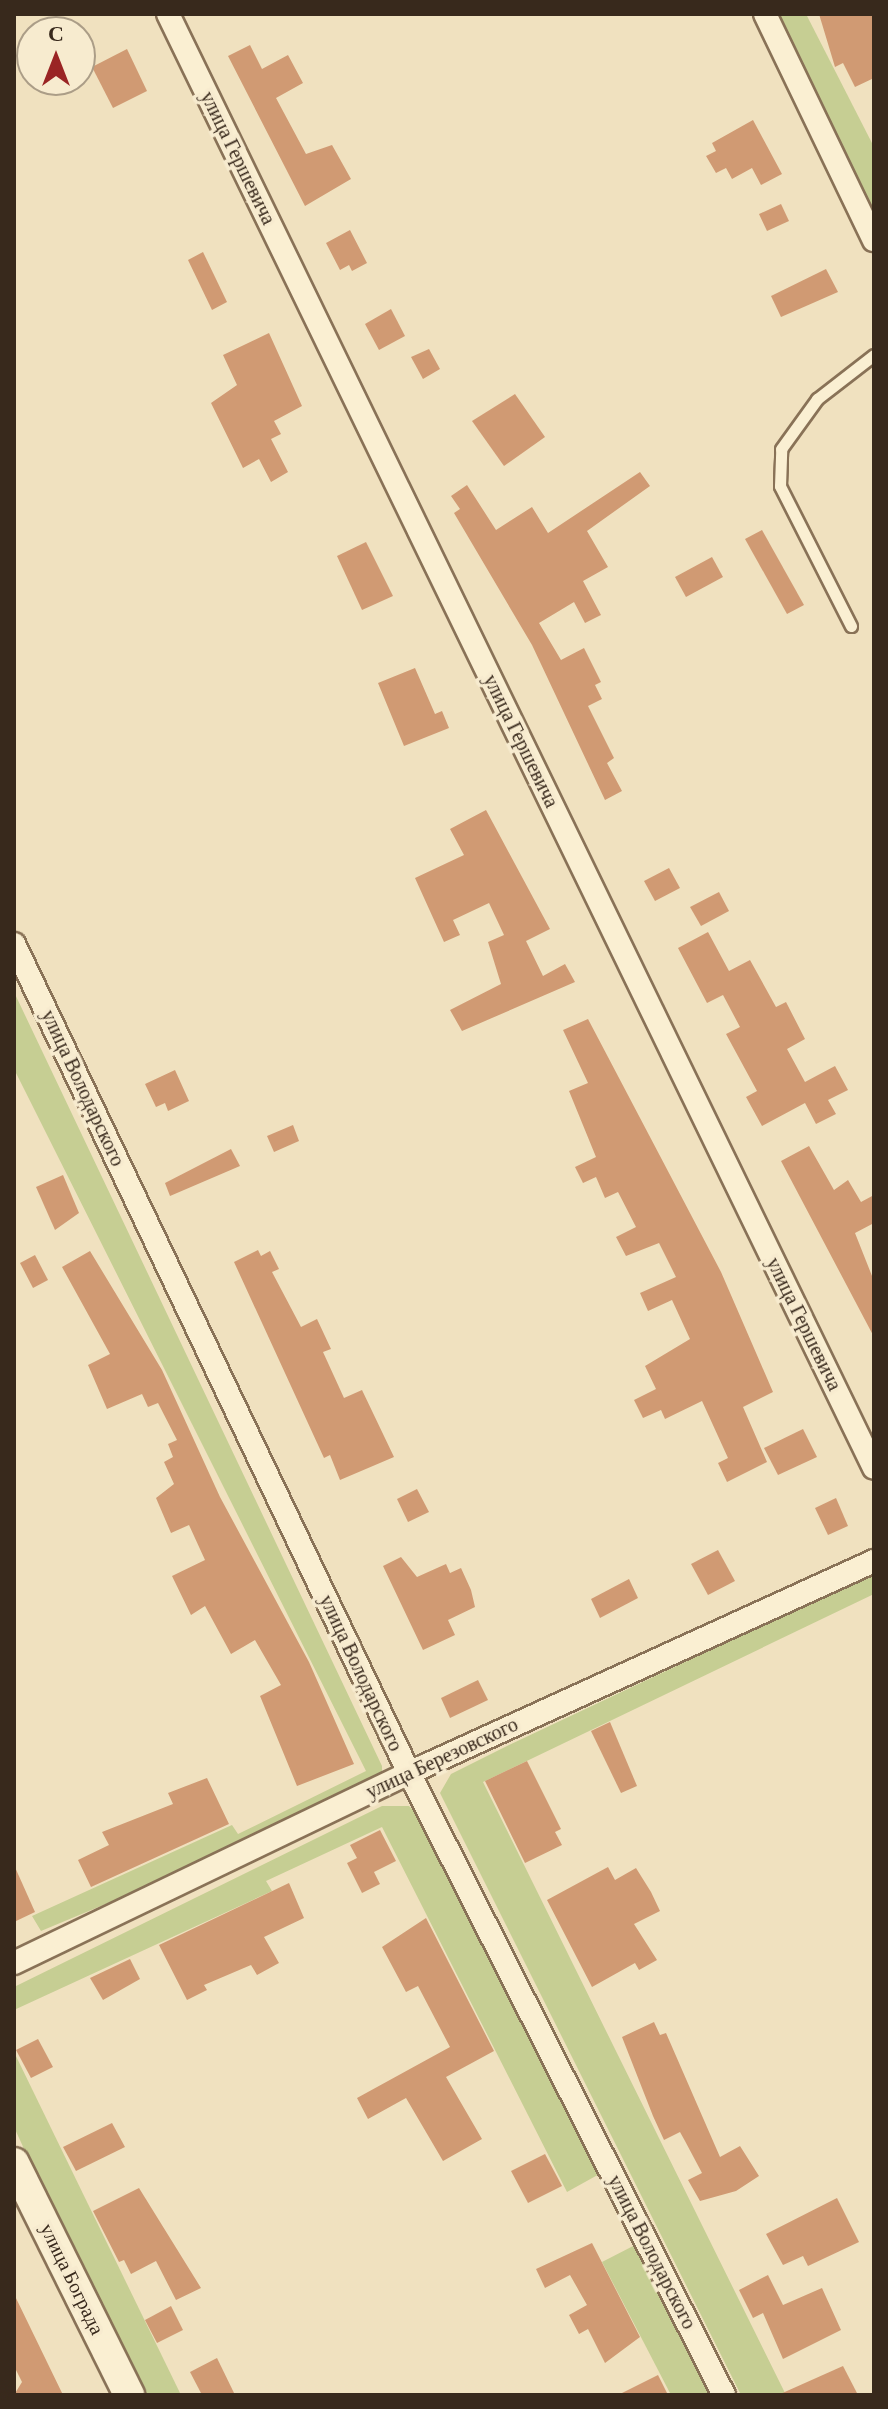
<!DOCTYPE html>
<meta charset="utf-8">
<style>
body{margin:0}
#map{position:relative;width:888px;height:2409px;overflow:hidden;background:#f0e1bf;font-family:"Crimson Pro",serif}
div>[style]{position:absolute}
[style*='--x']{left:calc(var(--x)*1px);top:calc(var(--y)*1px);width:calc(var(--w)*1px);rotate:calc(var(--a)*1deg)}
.green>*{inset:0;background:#c6ce93}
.building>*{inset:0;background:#d09a73}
.roads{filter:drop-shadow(2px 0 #897257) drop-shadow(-2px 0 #897257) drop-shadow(0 2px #897257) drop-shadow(0 -2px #897257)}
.lane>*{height:11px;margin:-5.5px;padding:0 5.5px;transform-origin:5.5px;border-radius:5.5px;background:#faefd2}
.street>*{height:22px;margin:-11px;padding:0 11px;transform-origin:11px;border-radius:11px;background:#faefd2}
.secondary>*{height:30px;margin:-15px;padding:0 15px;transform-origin:15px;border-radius:15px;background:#faefd2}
span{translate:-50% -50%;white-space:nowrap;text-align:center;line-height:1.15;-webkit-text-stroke:7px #f7ebcf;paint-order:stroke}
.street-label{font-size:20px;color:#38291c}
.frame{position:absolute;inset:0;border:16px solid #38291c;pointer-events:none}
.north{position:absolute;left:16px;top:16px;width:80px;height:80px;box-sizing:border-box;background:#f7ebcf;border:2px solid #ab9d87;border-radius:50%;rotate:0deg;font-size:22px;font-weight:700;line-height:32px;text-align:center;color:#38291c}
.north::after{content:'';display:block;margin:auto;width:28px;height:36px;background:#9a2424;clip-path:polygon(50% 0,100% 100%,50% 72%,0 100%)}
</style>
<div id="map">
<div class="green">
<i style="clip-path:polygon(766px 14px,806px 14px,874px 147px,874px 240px)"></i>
<i style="clip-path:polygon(14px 992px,382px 1766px,382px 1775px,242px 1847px,41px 1931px,32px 1916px,232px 1825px,238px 1834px,366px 1771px,14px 1069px)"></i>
<i style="clip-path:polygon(874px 1573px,874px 1594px,483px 1782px,786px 2395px,741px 2395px,440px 1793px,451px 1774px,507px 1746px)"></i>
<i style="clip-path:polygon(382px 1806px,409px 1806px,421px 1818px,603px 2172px,567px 2192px,382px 1827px,266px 1881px,272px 1891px,14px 2010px,14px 1987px)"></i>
<i style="clip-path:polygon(14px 2052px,181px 2395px,143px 2395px,64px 2236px,14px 2127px)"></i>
<i style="clip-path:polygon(639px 2243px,715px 2395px,671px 2395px,602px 2262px)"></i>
</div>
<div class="building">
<i style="clip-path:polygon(819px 14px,874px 14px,874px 78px,855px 87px,843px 63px,835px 67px)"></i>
<i style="clip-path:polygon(250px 45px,262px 69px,288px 55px,303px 83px,276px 98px,306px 154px,332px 145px,351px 179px,305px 206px,228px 56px)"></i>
<i style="clip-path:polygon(127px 49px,147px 91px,113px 108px,92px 67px)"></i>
<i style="clip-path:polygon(753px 120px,782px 174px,761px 185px,752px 168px,732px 179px,726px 168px,716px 173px,706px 156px,716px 151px,712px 143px)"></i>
<i style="clip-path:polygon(781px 204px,789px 221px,767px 231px,759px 214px)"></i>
<i style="clip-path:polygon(350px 230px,367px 263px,352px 271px,349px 265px,340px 270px,326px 243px)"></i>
<i style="clip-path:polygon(203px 252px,227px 302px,212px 310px,188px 260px)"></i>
<i style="clip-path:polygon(826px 269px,838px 292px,781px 317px,771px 296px)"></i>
<i style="clip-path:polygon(391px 309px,405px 336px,379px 350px,365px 324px)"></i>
<i style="clip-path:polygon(269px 333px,302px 406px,274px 421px,281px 434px,271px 439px,288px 472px,271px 482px,259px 459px,243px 468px,211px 403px,237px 385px,223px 355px)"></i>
<i style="clip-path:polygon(429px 349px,440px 369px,423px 379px,411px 357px)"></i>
<i style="clip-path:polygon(515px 394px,545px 437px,504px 466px,472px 421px)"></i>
<i style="clip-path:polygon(640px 472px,650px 486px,587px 531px,608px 567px,583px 581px,601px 615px,585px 623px,574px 602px,539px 623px,561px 660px,584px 648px,601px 682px,595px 685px,602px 699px,588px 706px,614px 758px,607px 763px,622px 791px,605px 800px,532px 645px,454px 513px,460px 509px,451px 496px,467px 485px,496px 530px,532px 507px,548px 533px)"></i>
<i style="clip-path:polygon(762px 530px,804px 605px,787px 614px,745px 539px)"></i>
<i style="clip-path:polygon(366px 542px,393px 596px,362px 610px,337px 556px)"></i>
<i style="clip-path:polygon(712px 557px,723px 577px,686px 597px,675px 577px)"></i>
<i style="clip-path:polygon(415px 668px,435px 714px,442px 711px,449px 728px,404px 746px,378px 683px)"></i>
<i style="clip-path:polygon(486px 810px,550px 929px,526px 941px,543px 976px,565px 964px,575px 982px,462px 1031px,450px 1010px,501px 984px,488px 942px,504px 935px,489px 903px,453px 920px,460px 935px,444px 942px,415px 878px,464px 855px,450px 829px)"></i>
<i style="clip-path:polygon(669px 868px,680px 888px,655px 901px,644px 881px)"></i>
<i style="clip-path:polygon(719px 892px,729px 911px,701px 926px,690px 907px)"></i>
<i style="clip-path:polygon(708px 932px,729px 971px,750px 960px,776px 1007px,786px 1002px,805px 1039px,787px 1049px,805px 1082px,835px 1066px,848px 1090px,828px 1100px,836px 1114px,816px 1124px,805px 1103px,762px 1126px,746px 1097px,757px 1091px,726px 1034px,740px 1027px,723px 995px,707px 1003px,678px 948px)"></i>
<i style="clip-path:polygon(588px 1019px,721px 1272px,773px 1392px,743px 1407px,767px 1462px,727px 1482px,718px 1463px,728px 1458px,702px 1401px,665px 1419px,661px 1410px,643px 1418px,634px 1400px,656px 1389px,645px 1366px,690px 1339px,672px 1300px,648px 1311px,640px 1293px,676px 1277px,659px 1243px,626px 1256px,616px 1237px,636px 1227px,618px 1192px,605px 1198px,596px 1177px,583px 1183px,575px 1167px,596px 1157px,569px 1091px,588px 1083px,563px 1030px)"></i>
<i style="clip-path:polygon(175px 1070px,189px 1101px,168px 1111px,165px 1103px,156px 1107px,145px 1084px)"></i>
<i style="clip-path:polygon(293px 1125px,299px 1141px,274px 1152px,267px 1136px)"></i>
<i style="clip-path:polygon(809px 1146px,834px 1190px,848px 1180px,861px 1202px,874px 1195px,874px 1223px,855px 1233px,874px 1281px,874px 1337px,781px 1161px)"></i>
<i style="clip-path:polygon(231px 1149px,240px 1166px,170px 1196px,165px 1183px)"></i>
<i style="clip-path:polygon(63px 1175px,79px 1213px,55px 1230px,36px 1187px)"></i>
<i style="clip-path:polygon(258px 1250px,261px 1256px,270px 1251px,279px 1269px,272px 1272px,301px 1327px,317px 1319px,331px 1349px,323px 1352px,344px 1398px,362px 1390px,394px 1457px,340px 1480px,330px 1455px,324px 1458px,234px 1262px)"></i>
<i style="clip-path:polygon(90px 1251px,162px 1370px,220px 1497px,309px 1662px,354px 1764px,297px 1786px,260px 1696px,281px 1685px,255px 1640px,231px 1654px,205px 1606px,191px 1615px,172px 1576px,205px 1560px,189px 1525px,171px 1533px,156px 1498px,174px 1484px,164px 1462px,173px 1457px,168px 1444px,177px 1440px,158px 1403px,148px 1407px,142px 1394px,107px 1409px,88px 1365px,110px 1354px,62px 1267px)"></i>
<i style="clip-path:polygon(35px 1255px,48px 1280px,33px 1288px,20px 1263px)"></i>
<i style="clip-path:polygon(803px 1429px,817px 1457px,778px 1475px,764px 1448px)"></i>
<i style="clip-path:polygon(417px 1489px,429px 1512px,408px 1522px,397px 1499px)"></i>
<i style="clip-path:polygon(836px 1498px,848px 1526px,828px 1535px,815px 1508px)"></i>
<i style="clip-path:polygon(718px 1550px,735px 1581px,708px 1595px,691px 1564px)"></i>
<i style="clip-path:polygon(401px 1557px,417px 1577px,446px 1564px,450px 1573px,461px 1568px,471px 1590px,475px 1607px,448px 1620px,455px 1635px,423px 1650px,383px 1566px)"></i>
<i style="clip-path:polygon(629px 1579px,638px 1598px,600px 1618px,591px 1599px)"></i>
<i style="clip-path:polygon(478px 1680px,488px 1700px,450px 1718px,441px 1698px)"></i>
<i style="clip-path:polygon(610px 1722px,637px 1786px,621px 1793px,591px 1731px)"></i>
<i style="clip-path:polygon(527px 1761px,561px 1829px,555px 1832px,562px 1845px,525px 1863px,485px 1781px)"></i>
<i style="clip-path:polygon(207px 1778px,229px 1824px,91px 1887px,78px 1860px,109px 1845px,102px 1832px,173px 1804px,168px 1793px)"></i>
<i style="clip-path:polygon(380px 1830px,396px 1861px,374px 1872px,380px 1884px,362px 1893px,347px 1863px,357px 1858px,350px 1845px)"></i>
<i style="clip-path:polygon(14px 1865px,35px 1912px,14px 1922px)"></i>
<i style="clip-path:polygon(608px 1867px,615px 1880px,636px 1868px,651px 1892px,660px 1911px,634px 1924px,657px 1960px,639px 1970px,635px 1963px,592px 1987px,547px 1900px)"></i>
<i style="clip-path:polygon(289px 1883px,304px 1918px,264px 1937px,279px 1963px,257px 1975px,251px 1965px,204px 1985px,207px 1990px,187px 2000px,159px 1945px)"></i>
<i style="clip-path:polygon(426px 1918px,494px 2051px,446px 2077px,482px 2139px,443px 2161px,406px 2098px,368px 2119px,357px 2098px,450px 2047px,418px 1986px,406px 1992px,382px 1947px)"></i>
<i style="clip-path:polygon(130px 1959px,140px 1979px,103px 2000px,90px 1978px)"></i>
<i style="clip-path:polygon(654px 2022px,660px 2035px,666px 2033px,720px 2157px,740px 2146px,759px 2176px,736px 2191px,700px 2201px,688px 2180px,702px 2173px,685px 2141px,680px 2132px,664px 2140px,653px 2116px,622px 2037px)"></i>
<i style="clip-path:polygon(38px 2039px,53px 2067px,31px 2078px,16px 2050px)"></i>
<i style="clip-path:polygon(112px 2123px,125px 2147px,76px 2171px,63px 2147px)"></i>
<i style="clip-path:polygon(545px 2154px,562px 2186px,528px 2203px,511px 2171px)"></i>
<i style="clip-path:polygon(139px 2188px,201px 2288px,176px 2300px,156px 2261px,131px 2274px,124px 2260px,119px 2262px,93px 2211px)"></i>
<i style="clip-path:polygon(837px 2198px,859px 2242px,808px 2266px,803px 2256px,783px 2265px,766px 2234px)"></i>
<i style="clip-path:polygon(592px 2243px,640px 2337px,605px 2363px,588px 2329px,579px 2334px,569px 2315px,587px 2305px,570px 2275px,545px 2288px,536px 2269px)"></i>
<i style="clip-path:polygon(768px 2275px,783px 2305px,822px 2288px,841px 2330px,783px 2359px,763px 2313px,753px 2318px,739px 2290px)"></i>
<i style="clip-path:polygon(14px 2294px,63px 2395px,14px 2395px,22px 2382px,14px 2366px)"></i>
<i style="clip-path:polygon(171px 2306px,183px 2330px,157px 2343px,145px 2320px)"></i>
<i style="clip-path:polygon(217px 2358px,235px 2395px,202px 2395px,190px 2372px)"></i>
<i style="clip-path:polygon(843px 2366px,858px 2395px,778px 2395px)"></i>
<i style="clip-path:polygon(658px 2375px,668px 2395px,618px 2395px)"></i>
</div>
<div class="roads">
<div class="lane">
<i style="--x:851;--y:626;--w:157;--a:-116.9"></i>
<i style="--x:780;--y:486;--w:37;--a:-88"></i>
<i style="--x:781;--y:449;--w:62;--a:-54.2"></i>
<i style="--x:817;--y:399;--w:72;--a:-37.7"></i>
</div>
<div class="street">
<i style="--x:168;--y:14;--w:1616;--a:64.1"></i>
<i style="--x:765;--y:14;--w:251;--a:64.3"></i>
<i style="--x:14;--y:944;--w:918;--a:64.52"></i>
<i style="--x:409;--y:1773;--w:697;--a:63.14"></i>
<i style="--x:14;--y:1963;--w:438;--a:-25.7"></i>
<i style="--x:409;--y:1773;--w:511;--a:-24.51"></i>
</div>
<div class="secondary">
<i style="--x:14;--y:2163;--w:259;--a:63.6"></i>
</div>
</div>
<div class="street-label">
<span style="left:238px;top:158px;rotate:64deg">улица Гершевича</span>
<span style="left:521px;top:741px;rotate:64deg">улица Гершевича</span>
<span style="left:83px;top:1088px;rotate:65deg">улица Володарского</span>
<span style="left:804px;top:1324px;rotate:64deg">улица Гершевича</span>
<span style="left:361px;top:1673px;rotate:65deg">улица Володарского</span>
<span style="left:442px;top:1758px;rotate:-25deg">улица Березовского</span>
<span style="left:652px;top:2252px;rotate:63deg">улица Володарского</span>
<span style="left:72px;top:2279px;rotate:64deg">улица Бограда</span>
</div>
<div class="frame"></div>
<div class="north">С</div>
</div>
